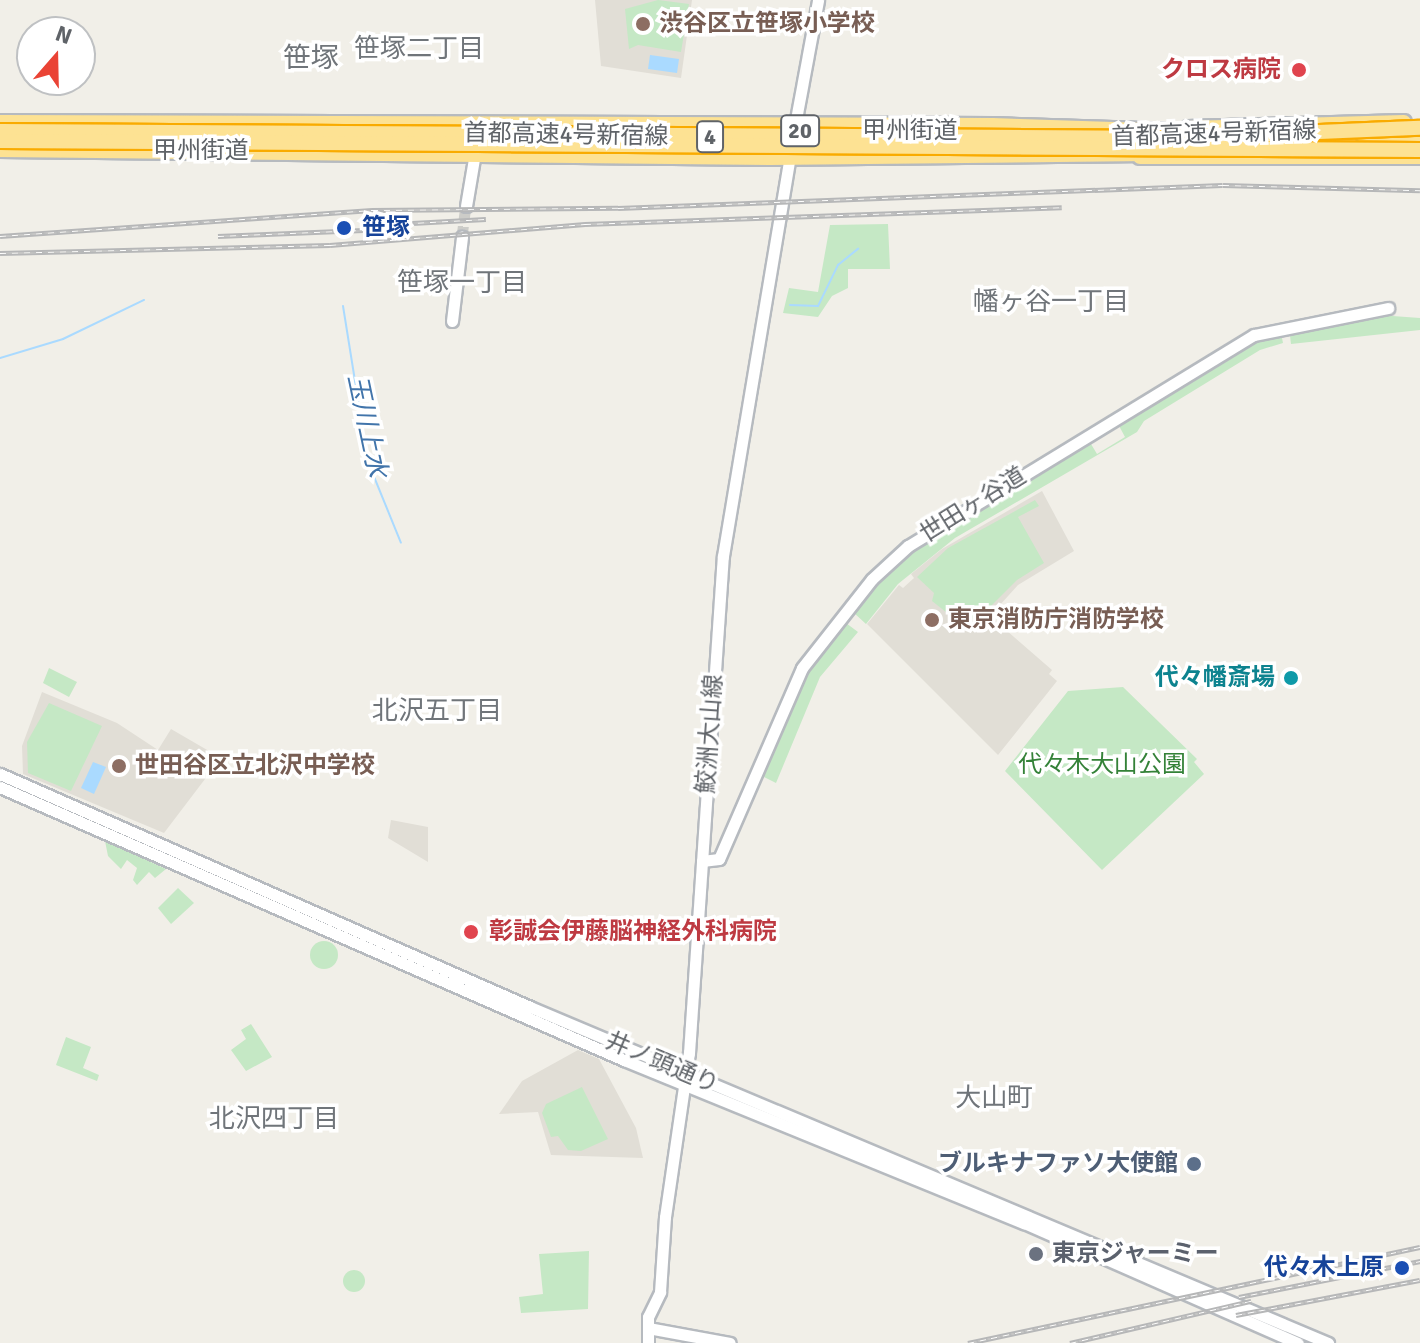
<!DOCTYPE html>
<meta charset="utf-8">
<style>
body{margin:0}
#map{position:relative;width:1420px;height:1343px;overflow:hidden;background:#f1efe8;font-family:Signika,"Noto Sans JP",sans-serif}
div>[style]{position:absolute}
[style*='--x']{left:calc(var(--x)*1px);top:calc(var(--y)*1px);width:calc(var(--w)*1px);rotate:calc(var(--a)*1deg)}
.education>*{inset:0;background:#e1ded6}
.green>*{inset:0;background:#c5e8c5}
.round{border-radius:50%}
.water>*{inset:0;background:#aadaff}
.stream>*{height:2px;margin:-1px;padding:0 1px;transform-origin:1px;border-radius:1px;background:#aadaff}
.secondary-tunnel>*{height:11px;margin-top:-5.5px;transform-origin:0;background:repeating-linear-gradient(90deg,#ccccc8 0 11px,transparent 0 16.5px)}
.roads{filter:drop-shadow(2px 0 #b6babf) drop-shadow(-2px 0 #b6babf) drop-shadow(0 2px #b6babf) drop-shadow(0 -2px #b6babf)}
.secondary>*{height:11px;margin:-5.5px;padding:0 5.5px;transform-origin:5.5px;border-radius:5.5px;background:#fff}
.highway>*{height:14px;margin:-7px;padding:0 7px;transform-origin:7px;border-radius:7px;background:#fde293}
.rail>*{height:5px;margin-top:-2.5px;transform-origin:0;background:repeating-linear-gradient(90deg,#fff 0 6px,#b6b7b8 0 12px);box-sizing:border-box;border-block:2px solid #b6b7b8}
.bridges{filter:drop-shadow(2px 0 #f9ab00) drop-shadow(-2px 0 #f9ab00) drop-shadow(0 2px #f9ab00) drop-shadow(0 -2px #f9ab00)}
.highway-bridge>*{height:14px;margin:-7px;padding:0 7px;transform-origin:7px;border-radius:7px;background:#fde293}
.dots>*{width:22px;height:22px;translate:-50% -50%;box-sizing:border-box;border:4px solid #fff;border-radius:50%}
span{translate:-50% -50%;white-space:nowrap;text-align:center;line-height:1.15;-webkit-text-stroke:7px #fff;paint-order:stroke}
.shield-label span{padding:2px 6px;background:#fff;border:2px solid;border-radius:6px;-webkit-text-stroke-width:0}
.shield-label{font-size:22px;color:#5f6368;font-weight:700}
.education-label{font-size:24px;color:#785e54;font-weight:700}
.left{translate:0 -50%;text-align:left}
.health-label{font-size:24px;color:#be3a42;font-weight:700}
.right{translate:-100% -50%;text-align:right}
.street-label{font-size:24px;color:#5f6368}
.transit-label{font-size:24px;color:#164399;font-weight:700}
.culture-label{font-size:24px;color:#0d838f;font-weight:700}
.park-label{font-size:24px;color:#348238}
.service-label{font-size:24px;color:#4e5e75;font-weight:700}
.worship-label{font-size:24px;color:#5b616d;font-weight:700}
.neighbourhood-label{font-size:26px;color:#70757a}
.water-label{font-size:26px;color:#4174aa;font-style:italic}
.quarter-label{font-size:28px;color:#70757a}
.north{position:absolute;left:16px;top:16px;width:80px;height:80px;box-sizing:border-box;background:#fff;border:2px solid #bfc1c3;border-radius:50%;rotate:20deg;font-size:22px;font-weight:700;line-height:32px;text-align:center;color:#5f6368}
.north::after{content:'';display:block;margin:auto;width:28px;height:36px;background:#ea4335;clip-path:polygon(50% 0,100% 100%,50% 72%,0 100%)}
</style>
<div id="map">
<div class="education">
<i style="clip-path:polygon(595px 0,692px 0,681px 78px,601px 66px)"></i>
<i style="clip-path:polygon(1042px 491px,1074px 551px,1018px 585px,990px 616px,1052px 670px,1049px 674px,1057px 681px,998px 755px,867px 624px,899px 585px,903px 588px,914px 578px,911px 574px,942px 549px)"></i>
<i style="clip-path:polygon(42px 692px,117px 723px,158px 750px,171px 729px,221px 758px,164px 833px,23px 774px,22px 746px)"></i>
<i style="clip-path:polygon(391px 820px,428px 827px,428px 862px,388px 838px)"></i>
<i style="clip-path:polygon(578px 1050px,599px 1059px,636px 1128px,643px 1158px,551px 1155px,538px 1112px,499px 1114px,522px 1081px)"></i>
</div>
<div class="green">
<i style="clip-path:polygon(658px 0,689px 4px,681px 52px,638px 45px,629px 49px,625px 9px)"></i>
<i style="clip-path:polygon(888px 224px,890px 269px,848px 269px,848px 288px,832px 296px,818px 317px,783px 313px,789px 288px,818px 292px,830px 225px)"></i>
<i style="clip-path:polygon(1365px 314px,1420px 318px,1420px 330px,1291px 344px,1289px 327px)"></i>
<i style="clip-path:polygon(1280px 328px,1283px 343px,1260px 350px,1144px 421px,1137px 432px,955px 538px,898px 584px,866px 624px,853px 612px,911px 548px,1088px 439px,1097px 454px,1125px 437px,1117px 422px,1224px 354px)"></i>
<i style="clip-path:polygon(1035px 500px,1039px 506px,1018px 517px,1044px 563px,1017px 580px,976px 621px,960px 611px,951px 616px,932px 601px,934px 593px,917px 577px,948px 548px)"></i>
<i style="clip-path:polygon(846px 623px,858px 632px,820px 677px,776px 783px,762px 776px,759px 771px,808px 669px)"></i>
<i style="clip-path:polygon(49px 668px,77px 682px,69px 697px,43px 683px)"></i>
<i style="clip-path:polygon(1123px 687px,1197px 759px,1194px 762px,1204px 774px,1102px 870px,1005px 771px,1068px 691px)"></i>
<i style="clip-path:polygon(49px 703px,102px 726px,71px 791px,28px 773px,27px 742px)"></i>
<i style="clip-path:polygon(105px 841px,166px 869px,155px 878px,149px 872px,137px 885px,133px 880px,137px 868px,127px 860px,121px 869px,108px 856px)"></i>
<i style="clip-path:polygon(178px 888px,194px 903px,171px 924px,158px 908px)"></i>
<i class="round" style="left:310px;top:941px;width:28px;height:28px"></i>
<i style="clip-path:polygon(251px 1024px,272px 1057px,246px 1071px,231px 1050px,246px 1039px,241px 1030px)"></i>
<i style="clip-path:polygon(66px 1037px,91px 1047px,83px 1068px,99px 1075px,97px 1081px,56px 1065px)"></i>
<i style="clip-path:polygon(582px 1087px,608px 1139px,581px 1151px,568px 1150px,558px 1136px,551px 1137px,542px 1113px,546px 1104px)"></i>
<i style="clip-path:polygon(589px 1251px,588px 1309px,521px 1313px,519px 1297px,543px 1294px,539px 1254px)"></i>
<i class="round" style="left:343px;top:1270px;width:22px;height:22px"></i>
</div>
<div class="water">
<i style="clip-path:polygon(650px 55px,679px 59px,677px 73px,648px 69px)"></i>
<i style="clip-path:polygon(93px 762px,106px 767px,94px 794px,81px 788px)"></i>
</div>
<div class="stream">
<i style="--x:790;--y:305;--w:28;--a:2"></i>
<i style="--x:818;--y:306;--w:46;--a:-64"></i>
<i style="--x:838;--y:265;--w:26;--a:-39"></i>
<i style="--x:343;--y:306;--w:158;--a:80.9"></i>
<i style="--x:368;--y:462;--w:87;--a:67.8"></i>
<i style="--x:0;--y:358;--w:66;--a:-16.8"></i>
<i style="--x:63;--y:339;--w:90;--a:-25.7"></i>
</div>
<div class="secondary-tunnel">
<i style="--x:462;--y:237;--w:31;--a:-83"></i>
</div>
<div class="roads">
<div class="secondary">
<i style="--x:794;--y:130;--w:132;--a:-79.5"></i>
<i style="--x:466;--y:206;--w:60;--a:-80.4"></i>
<i style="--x:452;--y:321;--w:85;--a:-83.2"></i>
<i style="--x:0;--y:774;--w:579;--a:23.73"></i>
<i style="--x:530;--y:1007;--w:866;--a:22.83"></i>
<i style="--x:0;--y:787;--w:681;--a:23.63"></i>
<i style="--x:624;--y:1060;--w:432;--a:22.2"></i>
<i style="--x:1024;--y:1223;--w:299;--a:23.7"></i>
<i style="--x:702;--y:861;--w:17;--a:-7"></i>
<i style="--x:719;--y:859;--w:208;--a:-66.5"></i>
<i style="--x:802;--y:668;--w:113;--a:-51.8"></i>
<i style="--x:872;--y:579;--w:49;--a:-42.5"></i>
<i style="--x:908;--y:546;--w:405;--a:-31.4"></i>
<i style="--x:1254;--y:335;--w:137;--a:-11.4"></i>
<i style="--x:648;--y:1328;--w:83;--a:10.4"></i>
<i style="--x:648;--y:1343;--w:26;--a:-90"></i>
<i style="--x:648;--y:1317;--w:28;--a:-64"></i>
<i style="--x:660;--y:1292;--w:75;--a:-86.2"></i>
<i style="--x:665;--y:1217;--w:166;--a:-81.7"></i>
<i style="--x:689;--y:1053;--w:498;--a:-86.1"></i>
<i style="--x:723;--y:556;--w:411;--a:-80.5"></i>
</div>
<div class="highway">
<i style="--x:0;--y:122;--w:992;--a:0.17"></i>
<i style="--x:992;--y:125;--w:207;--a:1.9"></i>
<i style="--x:1188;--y:128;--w:216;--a:-1.6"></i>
<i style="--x:1364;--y:136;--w:56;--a:1"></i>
<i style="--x:0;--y:150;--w:770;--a:0.6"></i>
<i style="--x:770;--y:158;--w:378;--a:-0.6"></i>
<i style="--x:1140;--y:157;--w:280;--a:0"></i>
</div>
</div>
<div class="rail">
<i style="--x:394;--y:224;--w:92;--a:-3.1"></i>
<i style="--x:0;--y:236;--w:373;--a:-4"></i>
<i style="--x:372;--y:210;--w:246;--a:-0.5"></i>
<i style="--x:618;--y:208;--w:605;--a:-2.18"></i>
<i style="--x:1223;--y:185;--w:197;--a:1.5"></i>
<i style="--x:218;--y:236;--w:188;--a:-2.4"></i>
<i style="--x:0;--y:253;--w:330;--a:-1.4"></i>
<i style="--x:330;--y:245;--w:256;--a:-4.7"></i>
<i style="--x:585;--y:224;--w:477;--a:-2"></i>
<i style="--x:1239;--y:1297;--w:185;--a:-11.2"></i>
<i style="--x:1236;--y:1315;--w:187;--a:-10.8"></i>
<i style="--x:968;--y:1343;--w:462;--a:-12"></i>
<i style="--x:1070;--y:1343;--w:186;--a:-13.1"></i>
</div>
<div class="bridges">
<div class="highway-bridge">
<i style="--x:0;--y:131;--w:1177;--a:0.34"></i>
<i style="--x:1177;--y:138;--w:243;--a:-2.4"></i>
<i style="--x:0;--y:141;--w:1420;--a:0.36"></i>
</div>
</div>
<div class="dots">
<i style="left:643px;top:24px;background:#8d6e63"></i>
<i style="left:1299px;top:70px;background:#e0444e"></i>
<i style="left:344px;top:228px;background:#1a4fb4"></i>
<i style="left:932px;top:620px;background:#8d6e63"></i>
<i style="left:1291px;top:678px;background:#0f9aa8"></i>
<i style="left:119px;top:766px;background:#8d6e63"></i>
<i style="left:471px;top:932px;background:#e0444e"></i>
<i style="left:1194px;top:1164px;background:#5c6f8a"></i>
<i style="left:1036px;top:1254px;background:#6b7280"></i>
<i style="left:1402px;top:1268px;background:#1a4fb4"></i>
</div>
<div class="shield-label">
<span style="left:800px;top:131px">20</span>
<span style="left:710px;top:137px">4</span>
</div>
<div class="education-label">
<span class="left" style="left:659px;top:24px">渋谷区立笹塚小学校</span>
<span class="left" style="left:948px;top:620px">東京消防庁消防学校</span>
<span class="left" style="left:135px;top:766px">世田谷区立北沢中学校</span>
</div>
<div class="health-label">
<span class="right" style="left:1281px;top:70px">クロス病院</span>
<span class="left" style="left:489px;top:932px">彰誠会伊藤脳神経外科病院</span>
</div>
<div class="street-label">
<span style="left:910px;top:131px">甲州街道</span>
<span style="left:1214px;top:134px;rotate:-2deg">首都高速4号新宿線</span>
<span style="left:566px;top:135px;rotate:1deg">首都高速4号新宿線</span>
<span style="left:201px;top:151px">甲州街道</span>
<span style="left:973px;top:505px;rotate:-32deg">世田ヶ谷道</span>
<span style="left:710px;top:734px;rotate:-86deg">鮫洲大山線</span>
<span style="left:662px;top:1063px;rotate:23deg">井ノ頭通り</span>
</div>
<div class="transit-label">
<span class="left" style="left:362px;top:228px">笹塚</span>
<span class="right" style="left:1384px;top:1268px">代々木上原</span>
</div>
<div class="culture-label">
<span class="right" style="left:1275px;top:678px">代々幡斎場</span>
</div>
<div class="park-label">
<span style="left:1102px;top:765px">代々木大山公園</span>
</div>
<div class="service-label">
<span class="right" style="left:1178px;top:1164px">ブルキナファソ大使館</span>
</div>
<div class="worship-label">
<span class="left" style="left:1052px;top:1254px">東京ジャーミー</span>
</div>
<div class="neighbourhood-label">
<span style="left:419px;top:50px">笹塚二丁目</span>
<span style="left:462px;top:284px">笹塚一丁目</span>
<span style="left:1051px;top:303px">幡ヶ谷一丁目</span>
<span style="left:437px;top:712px">北沢五丁目</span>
<span style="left:994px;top:1099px">大山町</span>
<span style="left:274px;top:1120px">北沢四丁目</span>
</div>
<div class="water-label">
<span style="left:366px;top:426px;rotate:78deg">玉川上水</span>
</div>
<div class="quarter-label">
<span style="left:311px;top:58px">笹塚</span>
</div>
<div class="north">N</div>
</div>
